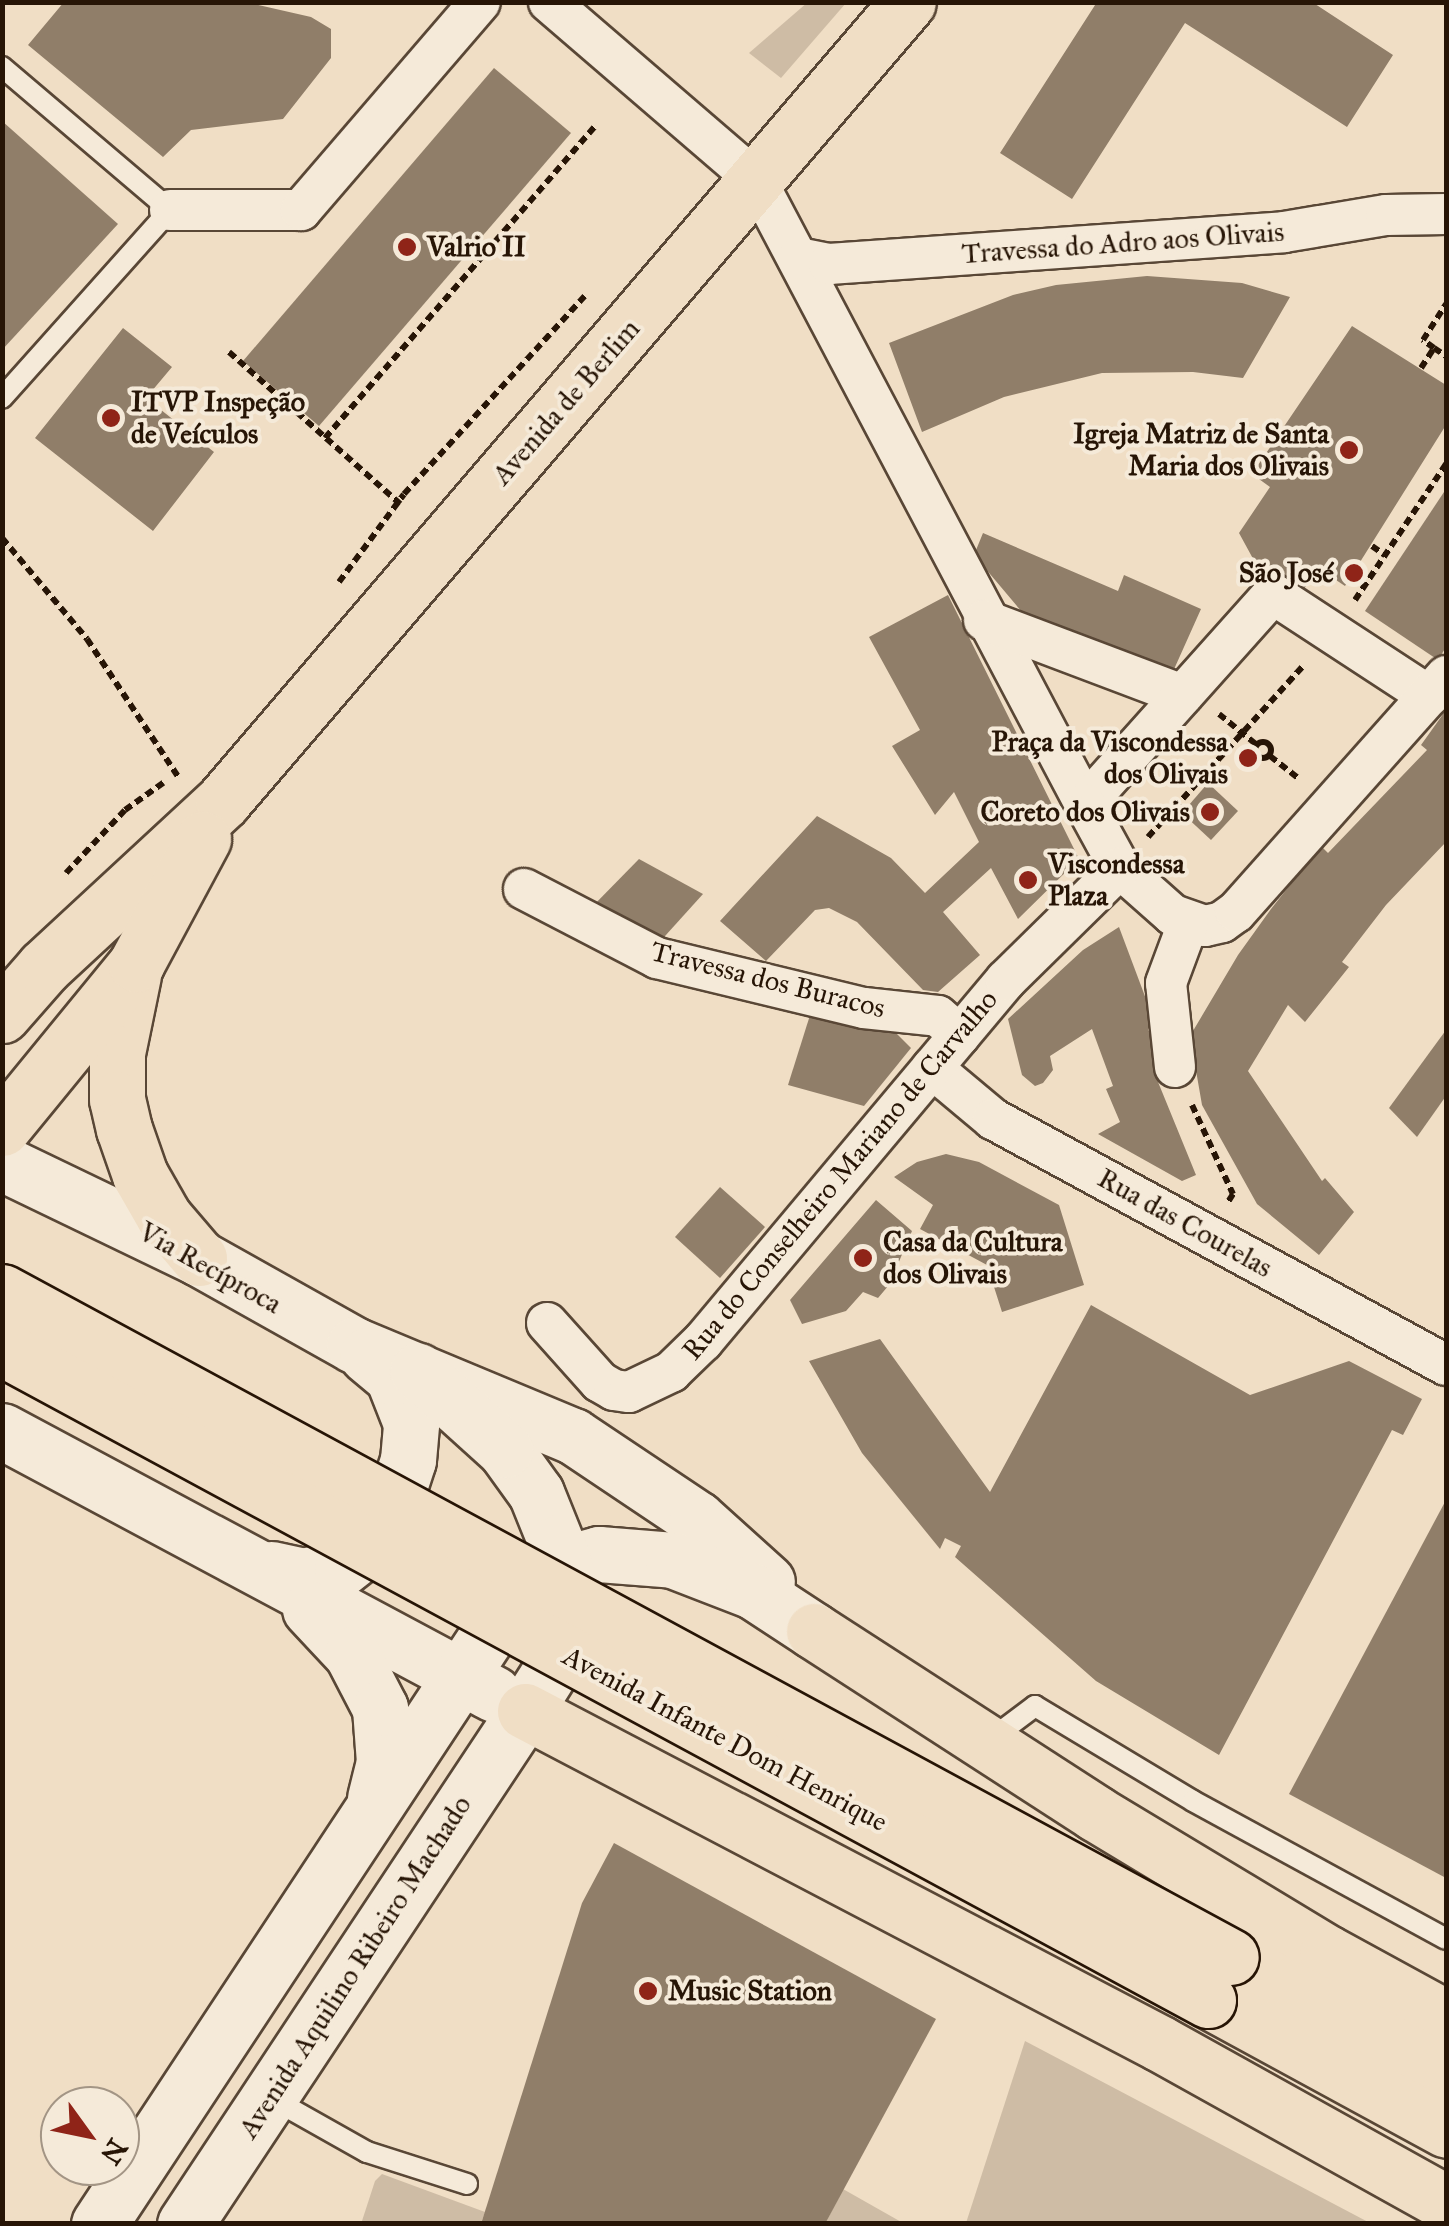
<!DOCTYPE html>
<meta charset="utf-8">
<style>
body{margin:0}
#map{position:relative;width:1449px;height:2226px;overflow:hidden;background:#f0dec5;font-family:"IM FELL Great Primer",serif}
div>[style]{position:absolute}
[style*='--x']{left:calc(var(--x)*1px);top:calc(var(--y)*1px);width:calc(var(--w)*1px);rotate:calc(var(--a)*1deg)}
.green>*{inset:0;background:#cebca5}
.building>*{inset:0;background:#907e69}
.path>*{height:6px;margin-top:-3px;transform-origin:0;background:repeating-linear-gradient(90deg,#271506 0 8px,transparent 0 13px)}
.path>.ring{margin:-3px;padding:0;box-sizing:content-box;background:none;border:6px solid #271506;border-radius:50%}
.roads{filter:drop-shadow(2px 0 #594736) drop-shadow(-2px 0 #594736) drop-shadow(0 2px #594736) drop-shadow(0 -2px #594736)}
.lane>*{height:20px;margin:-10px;padding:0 10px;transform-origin:10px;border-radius:10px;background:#f5ead9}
.street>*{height:40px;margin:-20px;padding:0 20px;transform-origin:20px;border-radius:20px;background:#f5ead9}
.secondary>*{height:55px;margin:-27.5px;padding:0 27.5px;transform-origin:27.5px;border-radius:27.5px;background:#f5ead9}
.primary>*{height:55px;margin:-27.5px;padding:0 27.5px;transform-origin:27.5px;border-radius:27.5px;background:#f0dec5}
.highway>*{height:55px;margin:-27.5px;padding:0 27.5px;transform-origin:27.5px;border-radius:27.5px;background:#f0dec5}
.bridges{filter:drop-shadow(2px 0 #271506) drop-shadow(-2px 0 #271506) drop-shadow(0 2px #271506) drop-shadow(0 -2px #271506)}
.highway-bridge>*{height:55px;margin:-27.5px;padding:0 27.5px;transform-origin:27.5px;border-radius:27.5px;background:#f0dec5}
.dots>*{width:28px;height:28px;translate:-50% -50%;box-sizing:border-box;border:5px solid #f5ead9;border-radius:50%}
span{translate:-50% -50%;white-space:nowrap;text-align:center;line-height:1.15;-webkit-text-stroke:8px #f5ead9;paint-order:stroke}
.street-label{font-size:28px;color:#271506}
.poi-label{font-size:28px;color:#271506;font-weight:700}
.left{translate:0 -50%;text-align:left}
.right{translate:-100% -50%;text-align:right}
.frame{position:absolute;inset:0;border:5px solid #271506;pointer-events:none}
.north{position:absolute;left:40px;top:2086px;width:100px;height:100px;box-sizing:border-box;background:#f5ead9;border:2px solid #a39585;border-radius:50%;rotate:123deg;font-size:28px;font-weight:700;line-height:40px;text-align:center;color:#271506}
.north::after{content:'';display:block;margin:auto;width:35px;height:45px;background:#8f2418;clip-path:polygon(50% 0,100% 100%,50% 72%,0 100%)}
</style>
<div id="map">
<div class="green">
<i style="clip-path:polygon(808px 2px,846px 3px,781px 78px,749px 53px)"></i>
<i style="clip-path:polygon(1025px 2041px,1370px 2223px,966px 2223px)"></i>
<i style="clip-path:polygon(382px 2174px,485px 2212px,481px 2223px,361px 2224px,375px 2181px)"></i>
<i style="clip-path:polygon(843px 2189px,903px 2223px,825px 2224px)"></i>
</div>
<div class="building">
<i style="clip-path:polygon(64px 2px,245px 2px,311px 17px,331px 29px,331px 58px,283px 119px,191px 130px,163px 157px,28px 45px)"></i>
<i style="clip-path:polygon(1097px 2px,1312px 2px,1393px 55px,1347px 127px,1185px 23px,1072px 199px,1000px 153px)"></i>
<i style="clip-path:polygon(494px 68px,571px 133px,319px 426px,243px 361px)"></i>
<i style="clip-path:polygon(2px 121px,118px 224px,2px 350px)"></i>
<i style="clip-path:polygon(1147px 276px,1242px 283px,1290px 297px,1243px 378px,1193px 372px,1102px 373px,1004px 397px,922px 432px,889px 343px,1013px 295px,1056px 285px)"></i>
<i style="clip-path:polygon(1352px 326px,1446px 385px,1446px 425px,1345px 586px,1318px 568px,1300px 595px,1257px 566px,1239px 533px,1270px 487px,1252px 474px)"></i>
<i style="clip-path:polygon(123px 328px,172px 367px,146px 398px,214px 452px,153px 531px,35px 438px)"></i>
<i style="clip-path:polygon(1446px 489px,1446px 647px,1438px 660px,1365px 611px)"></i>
<i style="clip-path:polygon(983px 533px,1118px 591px,1124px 575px,1201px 609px,1171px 676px,1022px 612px,974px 555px)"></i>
<i style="clip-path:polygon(948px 595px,1079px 859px,1018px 919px,991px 868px,943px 912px,980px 955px,938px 992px,923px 990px,857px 922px,829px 908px,815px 910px,766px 961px,720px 921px,817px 816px,891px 858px,925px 893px,979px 842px,954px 792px,935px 815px,892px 746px,920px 730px,869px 637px)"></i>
<i style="clip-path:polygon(1446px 710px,1446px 842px,1386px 905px,1342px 962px,1349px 967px,1305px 1022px,1288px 1005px,1248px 1071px,1322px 1181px,1325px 1178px,1354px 1212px,1319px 1255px,1257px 1204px,1202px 1105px,1190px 1036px,1238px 955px,1271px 909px,1321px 846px,1328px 853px,1427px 750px,1421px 745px)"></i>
<i style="clip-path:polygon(1208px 783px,1238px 811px,1211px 840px,1182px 813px)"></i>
<i style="clip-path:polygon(639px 859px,703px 894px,656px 946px,589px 910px)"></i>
<i style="clip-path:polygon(1119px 927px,1155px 1023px,1148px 1029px,1166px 1072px,1156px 1077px,1196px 1175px,1182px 1181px,1098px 1134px,1120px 1122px,1106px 1089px,1113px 1086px,1092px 1029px,1050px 1056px,1053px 1070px,1043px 1083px,1035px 1086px,1022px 1075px,1008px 1019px,1083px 950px)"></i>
<i style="clip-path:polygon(811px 1012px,895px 1032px,911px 1048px,864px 1106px,788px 1085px)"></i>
<i style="clip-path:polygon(1446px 1030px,1446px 1096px,1417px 1137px,1389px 1108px)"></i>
<i style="clip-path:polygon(946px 1154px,979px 1162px,1059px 1205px,1084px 1285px,1002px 1312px,987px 1265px,920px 1229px,933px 1205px,894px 1177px,917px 1162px)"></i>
<i style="clip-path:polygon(720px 1187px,765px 1227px,720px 1278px,675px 1237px)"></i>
<i style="clip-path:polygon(876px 1200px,912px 1231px,889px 1285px,878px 1298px,863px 1292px,846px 1311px,802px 1324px,790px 1300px)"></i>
<i style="clip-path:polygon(1091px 1305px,1250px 1395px,1349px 1361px,1422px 1399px,1403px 1435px,1392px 1430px,1219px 1755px,1096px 1681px,955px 1557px,961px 1546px,945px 1538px,940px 1549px,862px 1453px,809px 1361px,880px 1339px,990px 1492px)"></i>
<i style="clip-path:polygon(1446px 1500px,1446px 1878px,1289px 1794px)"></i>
<i style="clip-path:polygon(614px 1843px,936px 2019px,825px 2224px,481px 2224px,582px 1903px)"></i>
</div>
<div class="path">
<i style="--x:1434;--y:348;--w:14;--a:34"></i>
<i style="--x:229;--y:352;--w:229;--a:41.6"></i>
<i style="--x:1421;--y:368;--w:24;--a:-57"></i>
<i style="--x:1434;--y:348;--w:14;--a:-144"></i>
<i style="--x:1423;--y:340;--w:43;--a:-57.4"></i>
<i style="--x:325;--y:438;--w:413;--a:-49.1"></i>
<i style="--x:2;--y:538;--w:132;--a:49.9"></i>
<i style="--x:87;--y:639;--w:167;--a:56.5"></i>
<i style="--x:1372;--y:546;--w:16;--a:35"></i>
<i style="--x:339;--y:582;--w:109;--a:-53.5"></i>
<i style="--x:404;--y:494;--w:268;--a:-47.6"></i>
<i style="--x:1355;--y:600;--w:164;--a:-56.2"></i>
<i style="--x:1219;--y:714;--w:49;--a:39.2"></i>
<i class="ring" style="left:1255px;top:742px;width:10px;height:10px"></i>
<i style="--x:1270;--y:756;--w:37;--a:38"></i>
<i style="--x:1148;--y:837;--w:232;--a:-47.8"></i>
<i style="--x:66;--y:873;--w:86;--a:-46.9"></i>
<i style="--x:125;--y:810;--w:47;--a:-35.4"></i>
<i style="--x:1192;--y:1105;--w:98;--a:65.3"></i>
<i style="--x:1233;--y:1194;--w:9;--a:122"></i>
</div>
<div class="roads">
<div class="lane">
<i style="--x:2;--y:67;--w:221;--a:40.4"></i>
<i style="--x:170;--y:210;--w:252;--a:131.8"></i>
<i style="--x:991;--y:1739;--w:55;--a:-36.9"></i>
<i style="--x:1035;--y:1706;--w:184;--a:31"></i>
<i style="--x:1193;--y:1801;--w:288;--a:28.6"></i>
<i style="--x:271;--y:2098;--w:110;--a:29.4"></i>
<i style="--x:367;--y:2152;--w:105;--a:17.7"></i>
</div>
<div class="street">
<i style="--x:549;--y:2;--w:273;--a:40.7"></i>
<i style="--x:756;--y:180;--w:705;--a:62.2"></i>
<i style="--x:170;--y:210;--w:131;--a:0"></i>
<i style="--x:301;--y:210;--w:274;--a:-49.3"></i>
<i style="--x:798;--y:258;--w:32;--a:11"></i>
<i style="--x:829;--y:264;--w:456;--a:-4"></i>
<i style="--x:1284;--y:232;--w:103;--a:-9.5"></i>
<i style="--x:1386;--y:215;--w:60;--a:-1"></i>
<i style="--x:984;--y:620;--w:212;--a:20.7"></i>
<i style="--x:1429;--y:696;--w:186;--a:-146.8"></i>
<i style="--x:1273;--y:594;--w:282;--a:131.8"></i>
<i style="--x:1085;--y:804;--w:73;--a:61.3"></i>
<i style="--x:1120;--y:868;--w:71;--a:41.6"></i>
<i style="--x:1173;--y:915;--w:34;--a:19"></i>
<i style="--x:1205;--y:926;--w:17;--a:-13"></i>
<i style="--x:1222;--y:922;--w:17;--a:-36"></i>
<i style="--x:1236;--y:912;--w:316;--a:-48.3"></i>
<i style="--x:524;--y:889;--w:150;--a:27.4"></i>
<i style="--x:657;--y:958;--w:213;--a:13.6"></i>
<i style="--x:864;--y:1008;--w:74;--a:6.2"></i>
<i style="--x:938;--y:1016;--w:29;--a:41"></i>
<i style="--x:1175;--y:1067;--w:84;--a:-96.1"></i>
<i style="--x:1166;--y:983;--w:63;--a:-69.6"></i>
<i style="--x:932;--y:1068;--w:80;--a:39.9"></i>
<i style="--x:993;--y:1119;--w:515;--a:28.5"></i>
<i style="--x:547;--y:1323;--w:79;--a:48.1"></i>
<i style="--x:600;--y:1382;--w:16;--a:30"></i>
<i style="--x:614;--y:1390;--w:15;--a:8"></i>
<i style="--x:629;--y:1392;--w:47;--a:-25.5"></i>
<i style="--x:671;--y:1372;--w:45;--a:-44.1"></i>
<i style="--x:703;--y:1341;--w:471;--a:-50"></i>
<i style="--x:1006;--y:980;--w:160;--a:-44.5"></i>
</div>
<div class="secondary">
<i style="--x:2;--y:1163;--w:219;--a:25.7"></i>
<i style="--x:199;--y:1258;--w:178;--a:29.3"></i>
<i style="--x:354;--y:1345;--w:237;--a:22.6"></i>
<i style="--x:573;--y:1436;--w:149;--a:33.8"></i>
<i style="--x:697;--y:1519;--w:94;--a:42"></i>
<i style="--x:2;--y:1431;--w:558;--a:28.13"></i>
<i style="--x:271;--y:1569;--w:33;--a:12"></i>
<i style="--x:303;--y:1576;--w:40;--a:-12"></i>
<i style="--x:342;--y:1568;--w:28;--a:-38"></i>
<i style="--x:364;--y:1551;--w:57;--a:-58"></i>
<i style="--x:394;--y:1503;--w:45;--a:-72"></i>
<i style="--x:408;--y:1460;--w:37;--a:-85"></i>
<i style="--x:411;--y:1423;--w:49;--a:-111.4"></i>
<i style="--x:393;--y:1377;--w:34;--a:-140"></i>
<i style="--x:310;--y:1609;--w:62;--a:47"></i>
<i style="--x:352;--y:1654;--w:61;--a:62.6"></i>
<i style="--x:380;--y:1708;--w:54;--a:85.8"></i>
<i style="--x:384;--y:1762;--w:37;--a:104"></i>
<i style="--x:99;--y:2224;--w:719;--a:-56.58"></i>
<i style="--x:495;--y:1624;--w:70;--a:-50.8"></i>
<i style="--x:539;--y:1570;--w:62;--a:-14.9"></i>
<i style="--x:599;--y:1554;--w:74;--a:4.6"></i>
<i style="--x:673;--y:1560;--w:86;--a:21.2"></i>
<i style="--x:753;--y:1591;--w:73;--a:33.3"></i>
<i style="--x:185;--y:2224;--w:615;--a:-56.46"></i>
<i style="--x:525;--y:1711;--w:54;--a:-57.8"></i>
<i style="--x:554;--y:1665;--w:46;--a:-71.2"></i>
<i style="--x:569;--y:1621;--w:32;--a:-86"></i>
<i style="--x:571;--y:1589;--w:30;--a:-105"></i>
<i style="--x:563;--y:1560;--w:72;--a:-111.9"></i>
<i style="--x:536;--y:1493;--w:53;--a:-125.8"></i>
<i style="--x:505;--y:1450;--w:118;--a:-137.8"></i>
</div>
<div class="primary">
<i style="--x:133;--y:975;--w:80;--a:101.6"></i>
<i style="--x:117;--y:1053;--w:46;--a:90"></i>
<i style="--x:117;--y:1099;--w:31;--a:77"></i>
<i style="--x:124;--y:1129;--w:49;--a:70.8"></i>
<i style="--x:140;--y:1175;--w:48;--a:60.3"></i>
<i style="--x:164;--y:1217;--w:54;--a:49.5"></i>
<i style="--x:2;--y:1015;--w:64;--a:-48.8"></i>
<i style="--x:44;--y:967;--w:244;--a:-42.8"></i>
<i style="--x:223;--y:801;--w:1052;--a:-49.39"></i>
<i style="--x:2;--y:1128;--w:212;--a:-50.7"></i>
<i style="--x:136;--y:964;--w:142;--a:-61.8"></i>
</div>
<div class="highway">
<i style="--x:814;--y:1631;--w:335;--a:32.9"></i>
<i style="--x:1095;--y:1813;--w:271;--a:31.1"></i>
<i style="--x:1327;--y:1953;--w:136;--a:28.6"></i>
<i style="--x:525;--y:1711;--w:716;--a:27.64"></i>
<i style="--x:1159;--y:2043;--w:329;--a:29.1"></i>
<i style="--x:1231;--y:1957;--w:244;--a:28.3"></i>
<i style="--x:1208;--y:2000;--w:271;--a:28.6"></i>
</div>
</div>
<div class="bridges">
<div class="highway-bridge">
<i style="--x:2;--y:1292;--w:1397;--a:28.42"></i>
<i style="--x:2;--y:1348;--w:1371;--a:28.4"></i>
</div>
</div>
<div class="dots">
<i style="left:407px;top:247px;background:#8f2418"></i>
<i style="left:111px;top:418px;background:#8f2418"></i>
<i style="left:1349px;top:450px;background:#8f2418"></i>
<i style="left:1354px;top:573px;background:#8f2418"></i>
<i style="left:1248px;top:758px;background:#8f2418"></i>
<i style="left:1210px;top:812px;background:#8f2418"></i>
<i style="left:1028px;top:880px;background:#8f2418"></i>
<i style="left:863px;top:1258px;background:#8f2418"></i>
<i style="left:648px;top:1991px;background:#8f2418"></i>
</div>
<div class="street-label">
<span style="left:1123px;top:243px;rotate:-4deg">Travessa do Adro aos Olivais</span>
<span style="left:566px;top:402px;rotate:-49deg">Avenida de Berlim</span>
<span style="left:768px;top:980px;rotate:14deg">Travessa dos Buracos</span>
<span style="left:840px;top:1175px;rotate:-50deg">Rua do Conselheiro Mariano de Carvalho</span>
<span style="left:1185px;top:1223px;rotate:29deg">Rua das Courelas</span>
<span style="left:210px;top:1268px;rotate:29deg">Via Recíproca</span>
<span style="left:725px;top:1739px;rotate:28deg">Avenida Infante Dom Henrique</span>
<span style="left:355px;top:1967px;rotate:-57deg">Avenida Aquilino Ribeiro Machado</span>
</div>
<div class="poi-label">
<span class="left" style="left:427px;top:247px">Valrio II</span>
<span class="left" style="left:131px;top:418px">ITVP Inspeção<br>de Veículos</span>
<span class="right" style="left:1329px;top:450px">Igreja Matriz de Santa<br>Maria dos Olivais</span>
<span class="right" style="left:1334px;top:573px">São José</span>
<span class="right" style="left:1228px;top:758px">Praça da Viscondessa<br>dos Olivais</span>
<span class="right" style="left:1190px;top:812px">Coreto dos Olivais</span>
<span class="left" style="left:1048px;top:880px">Viscondessa<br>Plaza</span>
<span class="left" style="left:883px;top:1258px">Casa da Cultura<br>dos Olivais</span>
<span class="left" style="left:668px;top:1991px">Music Station</span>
</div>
<div class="frame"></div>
<div class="north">N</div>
</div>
